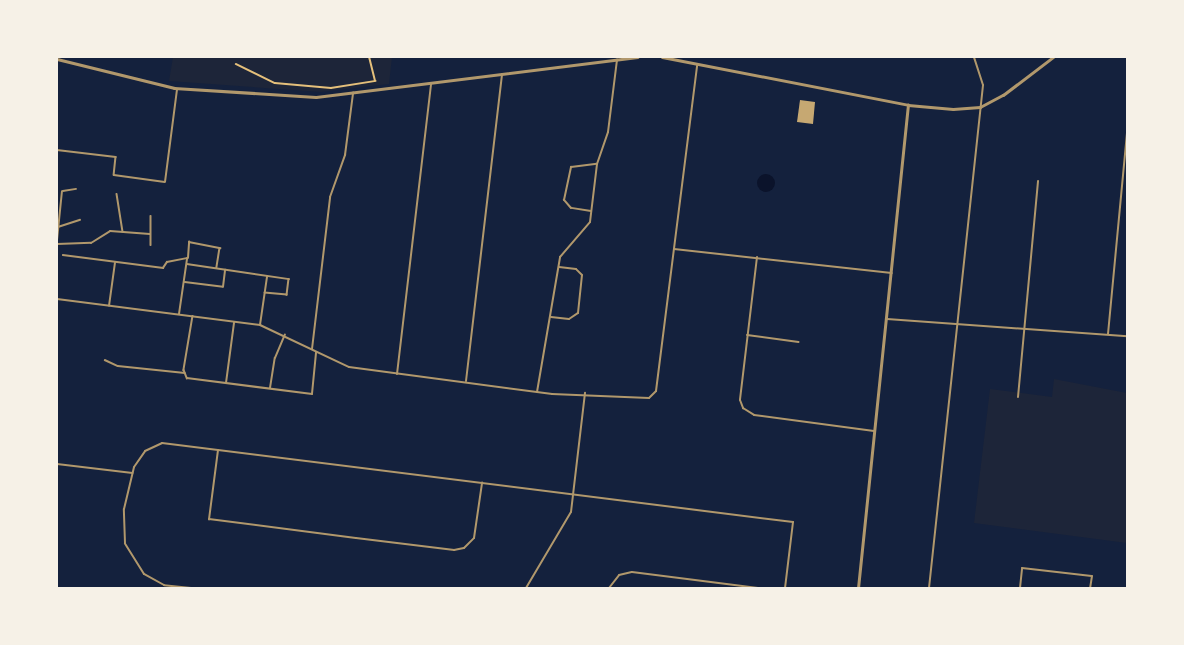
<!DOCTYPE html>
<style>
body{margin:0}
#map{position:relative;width:1184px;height:645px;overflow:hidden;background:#14213d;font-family:Manrope,sans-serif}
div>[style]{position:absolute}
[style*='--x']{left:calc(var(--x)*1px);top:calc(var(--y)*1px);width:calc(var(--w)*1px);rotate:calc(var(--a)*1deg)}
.green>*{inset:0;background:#1d2539}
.water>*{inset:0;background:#0b132b}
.round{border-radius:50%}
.building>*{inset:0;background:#c6a872}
.path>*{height:1.5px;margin:-0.75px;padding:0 0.75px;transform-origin:0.75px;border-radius:0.75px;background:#e5c07b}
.service>*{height:1.5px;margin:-0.75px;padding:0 0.75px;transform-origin:0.75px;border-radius:0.75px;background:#b1986c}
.minor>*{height:2px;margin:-1px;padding:0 1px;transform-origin:1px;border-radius:1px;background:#b1986c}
.tertiary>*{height:3px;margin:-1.5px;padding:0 1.5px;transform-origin:1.5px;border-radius:1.5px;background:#b1986c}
span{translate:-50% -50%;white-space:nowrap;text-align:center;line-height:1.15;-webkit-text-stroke:6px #f6f1e7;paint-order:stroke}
.frame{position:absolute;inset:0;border:58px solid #f6f1e7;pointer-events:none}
</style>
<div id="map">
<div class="green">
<i style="clip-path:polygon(173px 57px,392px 57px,389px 84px,321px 92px,169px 81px)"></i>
<i style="clip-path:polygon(1054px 379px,1127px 393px,1127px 543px,974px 523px,990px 389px,1052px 397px)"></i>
</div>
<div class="water">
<i class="round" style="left:757px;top:174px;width:18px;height:18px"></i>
</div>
<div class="building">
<i style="clip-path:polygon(800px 100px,815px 102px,813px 124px,797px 122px)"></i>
</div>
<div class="path">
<i style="--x:236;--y:64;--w:43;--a:26"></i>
<i style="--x:275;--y:83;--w:56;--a:5.1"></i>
<i style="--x:331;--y:88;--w:45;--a:-9"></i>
<i style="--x:375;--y:81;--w:25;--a:-104"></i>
</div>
<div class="service">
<i style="--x:57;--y:150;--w:59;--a:6.8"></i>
<i style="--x:116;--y:157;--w:18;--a:96"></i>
<i style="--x:114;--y:175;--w:51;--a:7.8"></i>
<i style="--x:165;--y:182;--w:93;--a:-82.6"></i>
<i style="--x:63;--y:191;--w:13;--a:-9"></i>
<i style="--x:117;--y:194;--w:38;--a:81"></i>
<i style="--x:151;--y:216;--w:29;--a:90"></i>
<i style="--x:58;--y:227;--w:23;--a:-18"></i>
<i style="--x:63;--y:255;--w:101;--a:7.4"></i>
<i style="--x:163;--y:268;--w:7;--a:-56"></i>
<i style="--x:167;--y:262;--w:21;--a:-11"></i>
<i style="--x:188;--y:258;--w:16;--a:-86"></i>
<i style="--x:189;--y:242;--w:32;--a:11"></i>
<i style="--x:220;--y:248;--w:20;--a:99"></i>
<i style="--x:187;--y:264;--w:103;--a:8.4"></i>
<i style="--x:289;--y:279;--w:16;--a:97"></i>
<i style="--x:287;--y:295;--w:22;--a:-175"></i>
<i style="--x:185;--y:282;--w:38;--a:7"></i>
<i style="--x:223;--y:287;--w:17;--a:-83"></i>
<i style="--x:109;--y:306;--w:43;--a:-82.1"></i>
<i style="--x:179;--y:314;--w:56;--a:-81.7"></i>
<i style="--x:193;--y:316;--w:55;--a:99.5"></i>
<i style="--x:184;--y:370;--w:9;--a:69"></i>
<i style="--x:187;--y:378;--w:126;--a:7.3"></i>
<i style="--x:312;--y:394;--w:41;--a:-84.4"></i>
<i style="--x:260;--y:325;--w:49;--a:-81.7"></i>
<i style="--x:105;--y:360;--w:14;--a:25"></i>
<i style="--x:118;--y:366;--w:67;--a:6"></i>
<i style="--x:226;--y:383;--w:61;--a:-82.4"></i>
<i style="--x:270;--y:388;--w:30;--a:-81"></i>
<i style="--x:275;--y:358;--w:25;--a:-67"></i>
</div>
<div class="minor">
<i style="--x:591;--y:211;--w:20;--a:-171"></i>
<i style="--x:571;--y:208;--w:11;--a:-131"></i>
<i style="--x:564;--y:200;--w:34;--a:-78"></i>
<i style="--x:571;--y:167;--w:26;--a:-7"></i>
<i style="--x:57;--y:240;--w:49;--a:-84.2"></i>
<i style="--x:57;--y:244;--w:34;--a:-2"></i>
<i style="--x:91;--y:243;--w:22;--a:-32"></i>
<i style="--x:110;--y:231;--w:40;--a:4.3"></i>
<i style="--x:674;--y:249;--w:219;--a:6.3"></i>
<i style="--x:757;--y:257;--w:144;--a:96.8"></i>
<i style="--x:740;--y:400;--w:9;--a:69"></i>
<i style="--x:743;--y:408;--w:13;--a:32"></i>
<i style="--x:754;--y:415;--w:121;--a:7.6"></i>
<i style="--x:57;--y:299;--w:205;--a:7.3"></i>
<i style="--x:260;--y:325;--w:98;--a:25.3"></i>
<i style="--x:349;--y:367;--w:205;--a:7.6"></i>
<i style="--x:552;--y:394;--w:97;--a:2.4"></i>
<i style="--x:649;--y:398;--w:10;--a:-45"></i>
<i style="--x:656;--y:391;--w:329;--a:-82.8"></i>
<i style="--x:551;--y:317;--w:18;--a:6"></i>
<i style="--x:569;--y:319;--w:11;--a:-34"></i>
<i style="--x:578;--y:313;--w:38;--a:-84"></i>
<i style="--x:582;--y:275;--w:8;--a:-135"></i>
<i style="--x:576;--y:269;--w:17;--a:-173"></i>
<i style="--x:887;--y:319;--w:241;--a:4.1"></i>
<i style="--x:1108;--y:334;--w:203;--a:-84.6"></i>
<i style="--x:747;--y:335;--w:52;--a:7.7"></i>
<i style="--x:312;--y:349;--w:153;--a:-83.2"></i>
<i style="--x:330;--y:197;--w:45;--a:-70.3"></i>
<i style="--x:345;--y:155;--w:63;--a:-82.6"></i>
<i style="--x:397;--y:374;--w:293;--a:-83.3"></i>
<i style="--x:466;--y:381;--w:309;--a:-83.3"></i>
<i style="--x:537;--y:392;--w:137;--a:-80.3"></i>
<i style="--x:560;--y:257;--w:46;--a:-49.4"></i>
<i style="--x:590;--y:222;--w:58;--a:-83.1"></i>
<i style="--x:597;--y:164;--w:34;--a:-71"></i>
<i style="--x:608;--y:132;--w:73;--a:-82.9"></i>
<i style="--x:1018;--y:397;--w:217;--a:-84.7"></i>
<i style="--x:218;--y:450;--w:70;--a:97.4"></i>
<i style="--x:209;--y:519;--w:148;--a:7.4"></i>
<i style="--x:356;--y:538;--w:99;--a:7"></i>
<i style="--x:454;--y:550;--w:10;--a:-11"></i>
<i style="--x:464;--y:548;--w:14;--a:-45"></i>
<i style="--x:474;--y:538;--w:56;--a:-81.7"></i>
<i style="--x:57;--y:464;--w:76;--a:6.8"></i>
<i style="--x:191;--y:588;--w:27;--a:-174"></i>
<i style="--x:164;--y:585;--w:23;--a:-151"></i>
<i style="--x:144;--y:574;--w:36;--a:-122"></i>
<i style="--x:125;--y:543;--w:34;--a:-92"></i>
<i style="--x:124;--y:509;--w:43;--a:-76.6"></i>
<i style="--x:134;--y:467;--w:19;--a:-55"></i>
<i style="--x:145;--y:451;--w:19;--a:-25"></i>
<i style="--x:162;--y:443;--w:636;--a:7.14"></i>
<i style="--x:793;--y:522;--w:66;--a:96.9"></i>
<i style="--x:526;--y:588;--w:88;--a:-59.4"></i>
<i style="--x:571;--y:512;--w:120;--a:-83.3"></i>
<i style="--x:609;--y:588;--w:16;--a:-52"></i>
<i style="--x:619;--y:575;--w:13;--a:-13"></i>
<i style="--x:632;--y:572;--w:127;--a:7.2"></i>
<i style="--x:929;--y:588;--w:506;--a:-83.87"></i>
<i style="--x:983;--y:85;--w:29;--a:-108"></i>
<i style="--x:1020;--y:588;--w:20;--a:-84"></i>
<i style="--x:1022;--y:568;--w:70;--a:6.5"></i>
<i style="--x:1092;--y:576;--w:12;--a:99"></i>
</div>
<div class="tertiary">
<i style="--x:662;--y:57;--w:251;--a:11"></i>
<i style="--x:908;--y:105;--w:45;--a:5.1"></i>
<i style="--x:953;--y:109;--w:27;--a:-4"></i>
<i style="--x:980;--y:107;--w:26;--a:-28"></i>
<i style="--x:1003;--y:95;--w:63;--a:-37.2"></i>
<i style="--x:57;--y:59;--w:121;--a:13.9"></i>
<i style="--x:174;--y:88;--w:142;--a:3.6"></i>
<i style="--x:316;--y:97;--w:324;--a:-7.1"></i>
<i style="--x:858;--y:588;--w:486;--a:-84.1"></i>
</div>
<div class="frame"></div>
</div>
